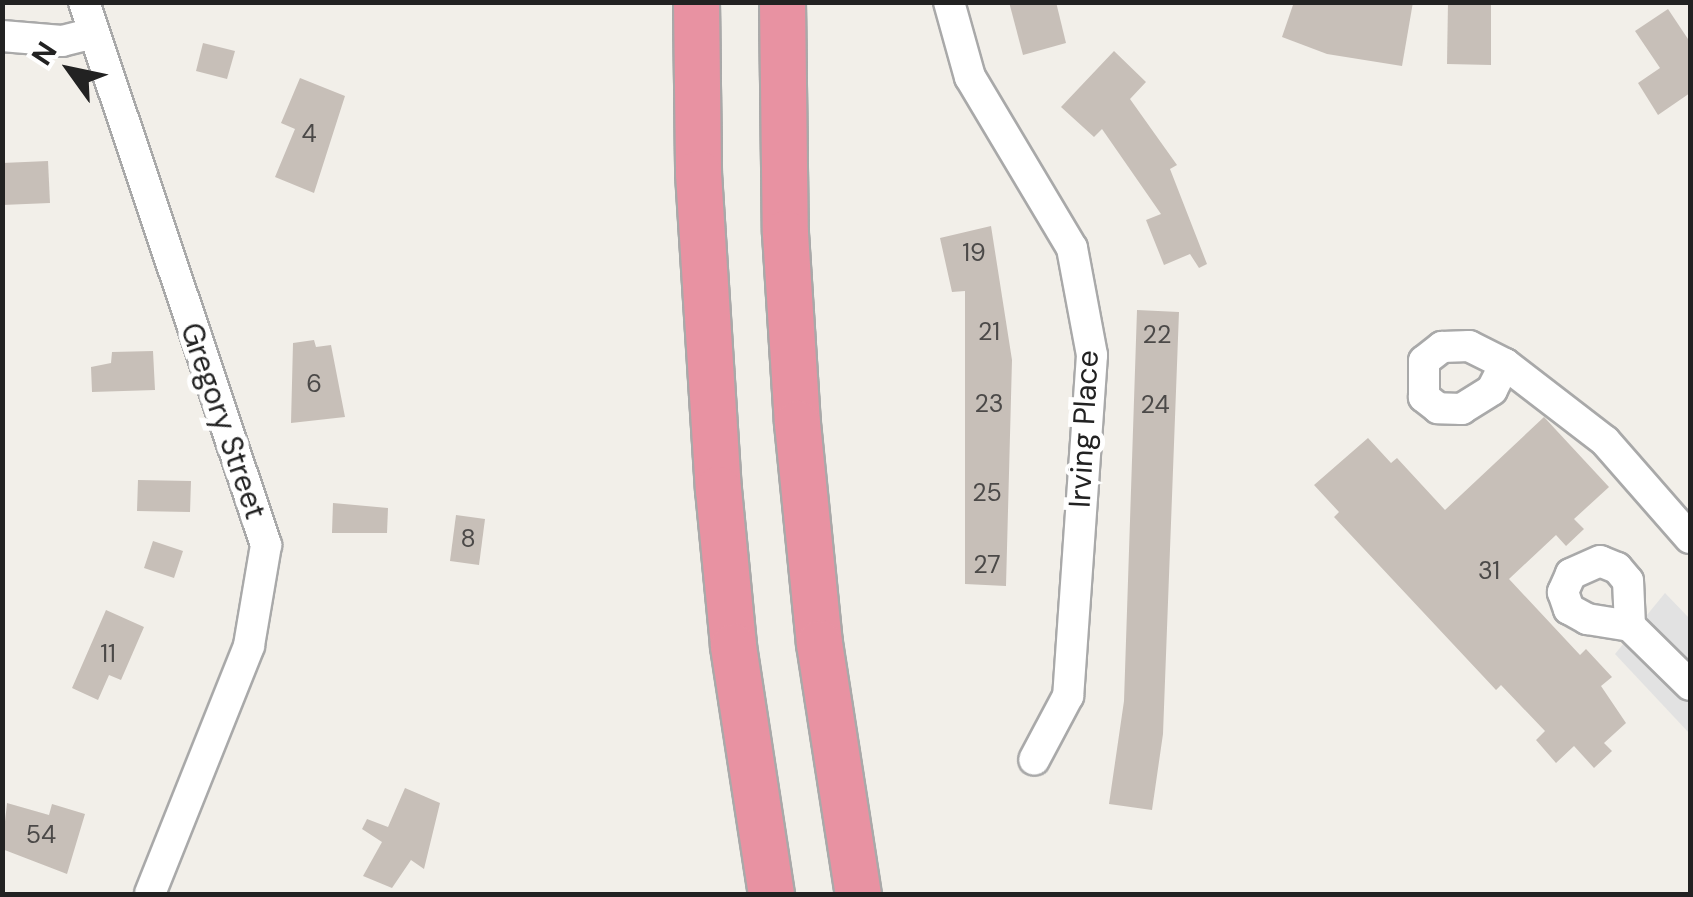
<!DOCTYPE html>
<style>
body{margin:0}
#map{position:relative;width:1693px;height:897px;overflow:hidden;background:#f2efe9;font-family:"DM Sans",sans-serif}
div>[style]{position:absolute}
[style*='--x']{left:calc(var(--x)*1px);top:calc(var(--y)*1px);width:calc(var(--w)*1px);rotate:calc(var(--a)*1deg)}
.parking>*{inset:0;background:#e2e2e2}
.building>*{inset:0;background:#c7bfb8}
.roads{filter:drop-shadow(2px 0 #a9a9a9) drop-shadow(-2px 0 #a9a9a9) drop-shadow(0 2px #a9a9a9) drop-shadow(0 -2px #a9a9a9)}
.minor>*{height:30px;margin:-15px;padding:0 15px;transform-origin:15px;border-radius:15px;background:#fff}
.highway>*{height:45px;margin:-22.5px;padding:0 22.5px;transform-origin:22.5px;border-radius:22.5px;background:#e892a2}
span{translate:-50% -50%;white-space:nowrap;text-align:center;line-height:1.15;-webkit-text-stroke:10px #fff;paint-order:stroke}
.number-label{font-size:25px;color:#4b4948}
.number-label span{-webkit-text-stroke-width:0}
.street-label{font-size:30px;color:#222}
.frame{position:absolute;inset:0;border:5px solid #222;pointer-events:none}
.north{position:absolute;left:20px;top:20px;width:100px;height:100px;-webkit-text-stroke:8px #fff;paint-order:stroke;rotate:303deg;font-size:28px;font-weight:700;line-height:40px;text-align:center;color:#222}
.north::after{content:'';display:block;margin:auto;width:35px;height:45px;background:#222;clip-path:polygon(50% 0,100% 100%,50% 72%,0 100%)}
</style>
<div id="map">
<div class="parking">
<i style="clip-path:polygon(1665px 593px,1690px 619px,1690px 734px,1615px 654px)"></i>
</div>
<div class="building">
<i style="clip-path:polygon(1009px 2px,1056px 2px,1066px 43px,1023px 55px)"></i>
<i style="clip-path:polygon(1294px 2px,1413px 2px,1402px 66px,1327px 54px,1282px 37px)"></i>
<i style="clip-path:polygon(1448px 2px,1491px 2px,1491px 65px,1447px 64px)"></i>
<i style="clip-path:polygon(1668px 9px,1690px 42px,1690px 93px,1658px 115px,1638px 83px,1660px 68px,1635px 31px)"></i>
<i style="clip-path:polygon(203px 43px,235px 51px,227px 79px,196px 71px)"></i>
<i style="clip-path:polygon(1114px 51px,1146px 82px,1130px 99px,1177px 165px,1170px 169px,1207px 264px,1199px 268px,1190px 254px,1164px 265px,1146px 220px,1161px 214px,1102px 129px,1094px 137px,1061px 107px)"></i>
<i style="clip-path:polygon(300px 78px,345px 96px,314px 193px,275px 177px,295px 129px,281px 123px)"></i>
<i style="clip-path:polygon(48px 161px,50px 203px,2px 205px,2px 163px)"></i>
<i style="clip-path:polygon(991px 226px,1012px 360px,1006px 586px,965px 584px,965px 291px,952px 292px,940px 238px)"></i>
<i style="clip-path:polygon(1137px 310px,1179px 312px,1163px 734px,1152px 810px,1109px 804px,1124px 701px)"></i>
<i style="clip-path:polygon(314px 340px,316px 347px,331px 345px,345px 417px,291px 423px,293px 343px)"></i>
<i style="clip-path:polygon(153px 351px,155px 390px,92px 392px,91px 367px,111px 363px,112px 352px)"></i>
<i style="clip-path:polygon(1544px 417px,1609px 487px,1574px 519px,1584px 529px,1566px 546px,1556px 535px,1509px 579px,1580px 655px,1586px 649px,1612px 677px,1601px 686px,1626px 723px,1604px 743px,1612px 751px,1594px 768px,1574px 746px,1556px 763px,1536px 740px,1545px 731px,1501px 685px,1496px 690px,1334px 517px,1339px 512px,1314px 485px,1368px 438px,1391px 463px,1397px 458px,1445px 510px)"></i>
<i style="clip-path:polygon(138px 480px,191px 481px,190px 512px,137px 511px)"></i>
<i style="clip-path:polygon(333px 503px,388px 508px,387px 533px,332px 533px)"></i>
<i style="clip-path:polygon(456px 515px,485px 519px,479px 565px,450px 561px)"></i>
<i style="clip-path:polygon(153px 541px,183px 551px,174px 578px,144px 568px)"></i>
<i style="clip-path:polygon(106px 610px,144px 627px,121px 680px,109px 675px,98px 700px,72px 688px)"></i>
<i style="clip-path:polygon(405px 788px,440px 803px,424px 869px,411px 860px,392px 888px,363px 876px,382px 842px,362px 829px,367px 819px,388px 827px)"></i>
<i style="clip-path:polygon(7px 803px,49px 815px,52px 804px,85px 814px,67px 874px,2px 849px)"></i>
</div>
<div class="roads">
<div class="minor">
<i style="--x:84;--y:2;--w:573;--a:71.47"></i>
<i style="--x:266;--y:545;--w:102;--a:99.6"></i>
<i style="--x:249;--y:646;--w:267;--a:111.8"></i>
<i style="--x:949;--y:2;--w:78;--a:74.4"></i>
<i style="--x:970;--y:77;--w:199;--a:59.2"></i>
<i style="--x:1072;--y:248;--w:109;--a:79.4"></i>
<i style="--x:1092;--y:355;--w:342;--a:94"></i>
<i style="--x:1068;--y:696;--w:72;--a:118"></i>
<i style="--x:2;--y:36;--w:60;--a:4.8"></i>
<i style="--x:62;--y:41;--w:33;--a:-14"></i>
<i style="--x:1505;--y:364;--w:29;--a:117"></i>
<i style="--x:1492;--y:390;--w:36;--a:148"></i>
<i style="--x:1462;--y:409;--w:24;--a:-178"></i>
<i style="--x:1438;--y:408;--w:18;--a:-142"></i>
<i style="--x:1424;--y:397;--w:36;--a:-90"></i>
<i style="--x:1424;--y:361;--w:23;--a:-38"></i>
<i style="--x:1442;--y:347;--w:27;--a:-2"></i>
<i style="--x:1469;--y:346;--w:40;--a:26.6"></i>
<i style="--x:1505;--y:364;--w:126;--a:37.6"></i>
<i style="--x:1605;--y:441;--w:129;--a:48.8"></i>
<i style="--x:1630;--y:626;--w:45;--a:-92.5"></i>
<i style="--x:1628;--y:581;--w:17;--a:-130"></i>
<i style="--x:1617;--y:568;--w:18;--a:-158"></i>
<i style="--x:1600;--y:561;--w:32;--a:156"></i>
<i style="--x:1571;--y:574;--w:20;--a:114"></i>
<i style="--x:1563;--y:592;--w:18;--a:71"></i>
<i style="--x:1569;--y:609;--w:21;--a:29"></i>
<i style="--x:1587;--y:619;--w:44;--a:9.2"></i>
<i style="--x:1630;--y:626;--w:84;--a:44.5"></i>
</div>
<div class="highway">
<i style="--x:696;--y:2;--w:171;--a:89.3"></i>
<i style="--x:698;--y:173;--w:317;--a:86.4"></i>
<i style="--x:718;--y:489;--w:158;--a:84.5"></i>
<i style="--x:733;--y:646;--w:251;--a:81.3"></i>
<i style="--x:782;--y:2;--w:231;--a:89.3"></i>
<i style="--x:785;--y:233;--w:190;--a:86.4"></i>
<i style="--x:797;--y:423;--w:221;--a:84.3"></i>
<i style="--x:819;--y:643;--w:254;--a:81.2"></i>
</div>
</div>
<div class="number-label">
<span style="left:309px;top:134px">4</span>
<span style="left:974px;top:253px">19</span>
<span style="left:989px;top:332px">21</span>
<span style="left:1157px;top:335px">22</span>
<span style="left:314px;top:384px">6</span>
<span style="left:989px;top:404px">23</span>
<span style="left:1155px;top:405px">24</span>
<span style="left:987px;top:493px">25</span>
<span style="left:468px;top:539px">8</span>
<span style="left:987px;top:565px">27</span>
<span style="left:1489px;top:571px">31</span>
<span style="left:108px;top:654px">11</span>
<span style="left:41px;top:835px">54</span>
</div>
<div class="street-label">
<span style="left:223px;top:421px;rotate:71deg">Gregory Street</span>
<span style="left:1084px;top:429px;rotate:-87deg">Irving Place</span>
</div>
<div class="frame"></div>
<div class="north">N</div>
</div>
